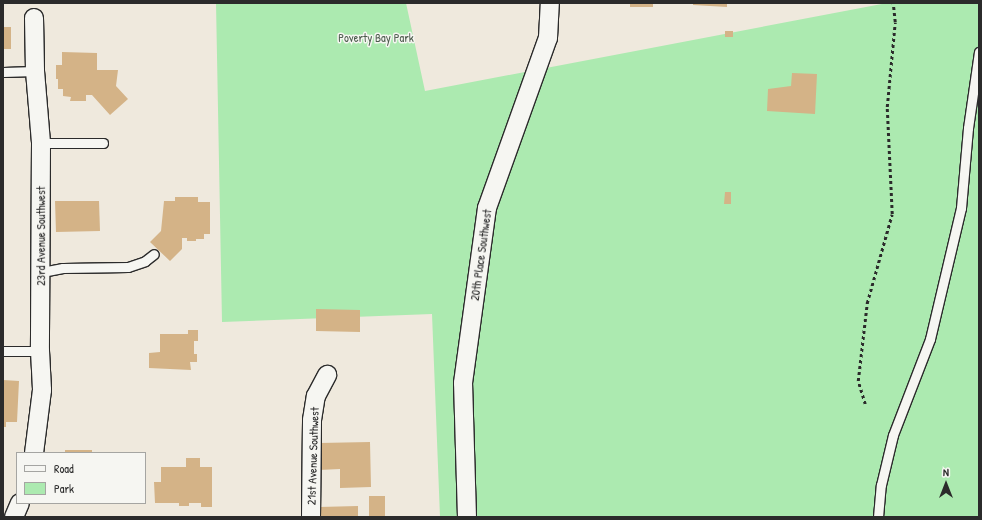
<!DOCTYPE html>
<style>
body{margin:0}
#map{position:relative;width:982px;height:520px;overflow:hidden;background:#efe9dd;font-family:"Patrick Hand",sans-serif}
div>[style]{position:absolute}
[style*='--x']{left:calc(var(--x)*1px);top:calc(var(--y)*1px);width:calc(var(--w)*1px);rotate:calc(var(--a)*1deg)}
.green>*{inset:0;background:#aceab0}
.building>*{inset:0;background:#d4b387}
.path>*{height:2.5px;margin-top:-1.25px;transform-origin:0;background:repeating-linear-gradient(90deg,#2b2b2b 0 3px,transparent 0 6px)}
.roads{filter:drop-shadow(1px 0 #2b2b2b) drop-shadow(-1px 0 #2b2b2b) drop-shadow(0 1px #2b2b2b) drop-shadow(0 -1px #2b2b2b)}
.service>*{height:9px;margin:-4.5px;padding:0 4.5px;transform-origin:4.5px;border-radius:4.5px;background:#f6f6f2}
.minor>*{height:18px;margin:-9px;padding:0 9px;transform-origin:9px;border-radius:9px;background:#f6f6f2}
span{translate:-50% -50%;white-space:nowrap;text-align:center;line-height:1.15;-webkit-text-stroke:3px #f6f6f2;paint-order:stroke}
.park-label{font-size:12px;color:#4b5b4c}
.street-label{font-size:12px;color:#2b2b2b}
.frame{position:absolute;inset:0;border:4px solid #2b2b2b;pointer-events:none}
.legend{position:absolute;left:16px;top:452px;width:130px;height:52px;box-sizing:border-box;background:#f6f6f2;border:1px solid #a5a5a2;margin:0;padding:5px 7px;list-style:none;font-size:12px;color:#2b2b2b}
.legend li{display:flex;align-items:center;gap:8px;height:20px}
.legend b{width:20px;border:1px solid #a5a5a2}
.north{position:absolute;left:926px;top:464px;width:40px;height:40px;-webkit-text-stroke:3px #f6f6f2;paint-order:stroke;rotate:0deg;font-size:11px;font-weight:700;line-height:16px;text-align:center;color:#2b2b2b}
.north::after{content:'';display:block;margin:auto;width:14px;height:18px;background:#2b2b2b;clip-path:polygon(50% 0,100% 100%,50% 72%,0 100%)}
</style>
<div id="map">
<div class="green">
<i style="clip-path:polygon(216px 3px,406px 3px,425px 91px,887px 3px,979px 3px,979px 517px,440px 517px,432px 314px,222px 322px)"></i>
</div>
<div class="building">
<i style="clip-path:polygon(630px 3px,653px 3px,653px 7px,630px 7px)"></i>
<i style="clip-path:polygon(693px 3px,727px 3px,727px 7px,693px 5px)"></i>
<i style="clip-path:polygon(3px 27px,11px 27px,11px 49px,3px 49px)"></i>
<i style="clip-path:polygon(725px 31px,733px 31px,733px 37px,725px 37px)"></i>
<i style="clip-path:polygon(62px 52px,97px 53px,97px 70px,118px 70px,116px 86px,128px 99px,110px 115px,92px 95px,86px 95px,86px 101px,70px 101px,71px 97px,63px 96px,63px 89px,58px 89px,58px 79px,56px 79px,56px 65px,62px 65px)"></i>
<i style="clip-path:polygon(792px 73px,817px 74px,815px 114px,767px 111px,768px 89px,791px 86px)"></i>
<i style="clip-path:polygon(725px 192px,731px 192px,731px 204px,724px 204px)"></i>
<i style="clip-path:polygon(175px 197px,198px 197px,198px 202px,210px 202px,210px 234px,204px 234px,204px 239px,196px 239px,196px 241px,187px 241px,187px 238px,182px 238px,182px 249px,170px 261px,150px 242px,161px 231px,164px 201px,175px 201px)"></i>
<i style="clip-path:polygon(55px 201px,99px 201px,100px 231px,56px 232px)"></i>
<i style="clip-path:polygon(316px 309px,360px 310px,360px 332px,316px 331px)"></i>
<i style="clip-path:polygon(188px 330px,198px 330px,198px 341px,194px 341px,194px 354px,197px 354px,197px 362px,190px 362px,191px 370px,149px 368px,149px 353px,160px 352px,160px 334px,188px 334px)"></i>
<i style="clip-path:polygon(3px 380px,19px 381px,17px 422px,6px 422px,6px 427px,3px 427px)"></i>
<i style="clip-path:polygon(370px 442px,371px 487px,340px 488px,340px 469px,319px 470px,319px 443px)"></i>
<i style="clip-path:polygon(65px 450px,92px 450px,92px 453px,65px 453px)"></i>
<i style="clip-path:polygon(186px 458px,200px 458px,200px 467px,212px 467px,212px 507px,201px 507px,201px 503px,189px 503px,189px 506px,179px 506px,179px 503px,155px 503px,154px 482px,161px 482px,161px 467px,186px 467px)"></i>
<i style="clip-path:polygon(369px 496px,385px 496px,385px 517px,369px 517px)"></i>
<i style="clip-path:polygon(358px 506px,358px 517px,319px 517px,319px 507px)"></i>
</div>
<div class="path">
<i style="--x:865;--y:404;--w:24;--a:-107"></i>
<i style="--x:858;--y:381;--w:79;--a:-83.4"></i>
<i style="--x:867;--y:303;--w:92;--a:-74.3"></i>
<i style="--x:892;--y:214;--w:107;--a:-92.7"></i>
<i style="--x:887;--y:107;--w:85;--a:-84.6"></i>
<i style="--x:895;--y:22;--w:19;--a:-96"></i>
</div>
<div class="roads">
<div class="service">
<i style="--x:3;--y:72;--w:32;--a:-2"></i>
<i style="--x:41;--y:143;--w:62;--a:0"></i>
<i style="--x:42;--y:272;--w:21;--a:-11"></i>
<i style="--x:63;--y:268;--w:65;--a:-0.9"></i>
<i style="--x:128;--y:267;--w:18;--a:-19"></i>
<i style="--x:145;--y:261;--w:11;--a:-38"></i>
<i style="--x:3;--y:351;--w:37;--a:0"></i>
<i style="--x:878;--y:517;--w:32;--a:-85"></i>
<i style="--x:881;--y:485;--w:51;--a:-76.5"></i>
<i style="--x:893;--y:435;--w:103;--a:-68.9"></i>
<i style="--x:930;--y:339;--w:135;--a:-76.7"></i>
<i style="--x:961;--y:208;--w:80;--a:-85"></i>
<i style="--x:968;--y:128;--w:77;--a:-81.8"></i>
</div>
<div class="minor">
<i style="--x:34;--y:18;--w:53;--a:88.9"></i>
<i style="--x:35;--y:71;--w:72;--a:85.2"></i>
<i style="--x:41;--y:143;--w:208;--a:90.3"></i>
<i style="--x:40;--y:351;--w:39;--a:87"></i>
<i style="--x:42;--y:390;--w:64;--a:97.2"></i>
<i style="--x:14;--y:517;--w:15;--a:-67"></i>
<i style="--x:311;--y:517;--w:97;--a:-89.4"></i>
<i style="--x:312;--y:420;--w:24;--a:-81"></i>
<i style="--x:316;--y:396;--w:24;--a:-62"></i>
<i style="--x:467;--y:517;--w:134;--a:-91.7"></i>
<i style="--x:463;--y:383;--w:177;--a:-82.2"></i>
<i style="--x:487;--y:208;--w:181;--a:-70.3"></i>
<i style="--x:548;--y:38;--w:35;--a:-87"></i>
</div>
</div>
<div class="park-label">
<span style="left:376px;top:38px">Poverty Bay Park</span>
</div>
<div class="street-label">
<span style="left:41px;top:236px;rotate:-90deg">23rd Avenue Southwest</span>
<span style="left:481px;top:255px;rotate:-82deg">20th Place Southwest</span>
<span style="left:313px;top:456px;rotate:-88deg">21st Avenue Southwest</span>
</div>
<div class="frame"></div>
<ul class="legend">
<li><b style="height:5px;background:#f6f6f2"></b>Road</li>
<li><b style="height:11px;background:#aceab0"></b>Park</li>
</ul>
<div class="north">N</div>
</div>
